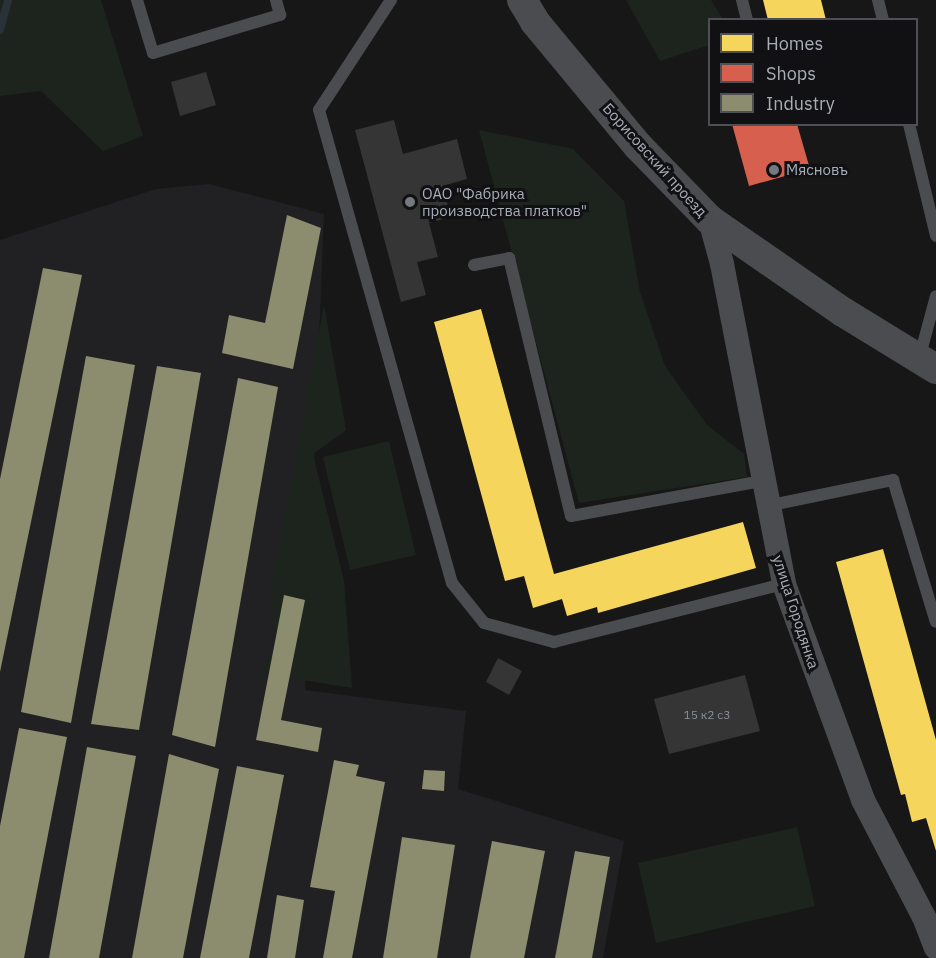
<!DOCTYPE html>
<meta charset="utf-8">
<style>
body{margin:0}
#map{position:relative;width:936px;height:958px;overflow:hidden;background:#171717;font-family:"IBM Plex Sans",sans-serif}
div>[style]{position:absolute}
[style*='--x']{left:calc(var(--x)*1px);top:calc(var(--y)*1px);width:calc(var(--w)*1px);rotate:calc(var(--a)*1deg)}
.built>*{inset:0;background:#212123}
.green>*{inset:0;background:#1d241e}
.homes>*{inset:0;background:#f6d55c}
.shops>*{inset:0;background:#d6604d}
.industry>*{inset:0;background:#8c8c6e}
.stream>*{height:8px;margin:-4px;padding:0 4px;transform-origin:4px;border-radius:4px;background:#2a3239}
.building>*{inset:0;background:#353536}
.service>*{height:12px;margin:-6px;padding:0 6px;transform-origin:6px;border-radius:6px;background:#4b4c50}
.minor>*{height:24px;margin:-12px;padding:0 12px;transform-origin:12px;border-radius:12px;background:#4b4c50}
.tertiary>*{height:30px;margin:-15px;padding:0 15px;transform-origin:15px;border-radius:15px;background:#4b4c50}
.dots>*{width:16px;height:16px;translate:-50% -50%;box-sizing:border-box;border:3px solid #111113;border-radius:50%}
span{translate:-50% -50%;white-space:nowrap;text-align:center;line-height:1.15;-webkit-text-stroke:6px #111113;paint-order:stroke}
.number-label{font-size:12px;color:#8b8f98}
.number-label span{-webkit-text-stroke-width:0}
.street-label{font-size:15px;color:#a8adb8}
.poi-label{font-size:15px;color:#a8adb8}
.left{translate:0 -50%;text-align:left}
.legend{position:absolute;left:708px;top:18px;width:210px;height:108px;box-sizing:border-box;background:#111113;border:2px solid #4d4f55;margin:0;padding:8px 10px;list-style:none;font-size:18px;color:#a8adb8}
.legend li{display:flex;align-items:center;gap:12px;height:30px}
.legend b{width:30px;border:2px solid #4d4f55}
</style>
<div id="map">
<div class="built">
<i style="clip-path:polygon(209px 184px,324px 214px,305px 690px,466px 711px,458px 789px,624px 841px,603px 958px,0 958px,0 240px,156px 189px)"></i>
</div>
<div class="green">
<i style="clip-path:polygon(0 0,101px 0,143px 136px,103px 151px,41px 91px,0 96px)"></i>
<i style="clip-path:polygon(626px 0,711px 0,723px 19px,710px 20px,709px 45px,660px 61px)"></i>
<i style="clip-path:polygon(479px 130px,573px 149px,624px 201px,640px 292px,665px 366px,707px 425px,744px 454px,747px 477px,579px 503px)"></i>
<i style="clip-path:polygon(324px 305px,346px 430px,313px 454px,344px 581px,352px 688px,260px 673px,276px 644px,271px 593px)"></i>
<i style="clip-path:polygon(389px 441px,416px 555px,350px 570px,323px 457px)"></i>
<i style="clip-path:polygon(797px 827px,815px 906px,656px 943px,638px 863px)"></i>
</div>
<div class="homes">
<i style="clip-path:polygon(763px 0,821px 0,826px 20px,768px 20px)"></i>
<i style="clip-path:polygon(481px 309px,554px 574px,743px 522px,756px 568px,598px 613px,597px 607px,567px 616px,562px 599px,533px 608px,524px 576px,505px 581px,434px 322px)"></i>
<i style="clip-path:polygon(883px 549px,936px 740px,936px 851px,926px 818px,912px 822px,905px 794px,901px 795px,836px 562px)"></i>
</div>
<div class="shops">
<i style="clip-path:polygon(732px 124px,797px 124px,810px 169px,749px 186px)"></i>
</div>
<div class="industry">
<i style="clip-path:polygon(287px 215px,321px 228px,293px 369px,222px 353px,229px 315px,265px 323px)"></i>
<i style="clip-path:polygon(43px 268px,82px 275px,0 672px,0 479px)"></i>
<i style="clip-path:polygon(86px 356px,135px 365px,71px 723px,21px 712px)"></i>
<i style="clip-path:polygon(157px 366px,201px 373px,139px 730px,91px 724px)"></i>
<i style="clip-path:polygon(238px 378px,278px 387px,215px 747px,172px 735px)"></i>
<i style="clip-path:polygon(284px 595px,305px 600px,281px 720px,322px 728px,318px 752px,256px 740px)"></i>
<i style="clip-path:polygon(19px 728px,67px 737px,24px 958px,0 958px,0 826px)"></i>
<i style="clip-path:polygon(87px 747px,136px 756px,99px 958px,49px 958px)"></i>
<i style="clip-path:polygon(169px 754px,219px 769px,183px 958px,132px 958px)"></i>
<i style="clip-path:polygon(334px 760px,359px 765px,356px 776px,385px 782px,352px 958px,323px 958px,335px 891px,310px 887px)"></i>
<i style="clip-path:polygon(237px 766px,284px 775px,249px 958px,200px 958px)"></i>
<i style="clip-path:polygon(424px 770px,445px 771px,444px 791px,422px 789px)"></i>
<i style="clip-path:polygon(402px 837px,455px 845px,437px 958px,383px 958px)"></i>
<i style="clip-path:polygon(492px 841px,545px 851px,524px 958px,470px 958px)"></i>
<i style="clip-path:polygon(575px 851px,610px 857px,592px 958px,555px 958px)"></i>
<i style="clip-path:polygon(277px 895px,304px 900px,295px 958px,267px 958px)"></i>
</div>
<div class="stream">
<i style="--x:0;--y:30;--w:31;--a:-75"></i>
</div>
<div class="building">
<i style="clip-path:polygon(206px 72px,216px 105px,180px 116px,171px 82px)"></i>
<i style="clip-path:polygon(394px 120px,403px 154px,457px 139px,467px 179px,442px 186px,451px 217px,429px 223px,438px 257px,417px 262px,426px 295px,401px 302px,355px 130px)"></i>
<i style="clip-path:polygon(498px 658px,522px 671px,509px 695px,486px 682px)"></i>
<i style="clip-path:polygon(745px 675px,760px 731px,669px 754px,654px 699px)"></i>
</div>
<div class="service">
<i style="--x:137;--y:0;--w:55;--a:73.2"></i>
<i style="--x:153;--y:53;--w:133;--a:-16.7"></i>
<i style="--x:280;--y:15;--w:16;--a:-105"></i>
<i style="--x:391;--y:0;--w:131;--a:123.2"></i>
<i style="--x:319;--y:110;--w:491;--a:74.3"></i>
<i style="--x:452;--y:583;--w:51;--a:51.3"></i>
<i style="--x:484;--y:623;--w:73;--a:15.2"></i>
<i style="--x:554;--y:642;--w:237;--a:-14.2"></i>
<i style="--x:742;--y:0;--w:21;--a:76"></i>
<i style="--x:878;--y:0;--w:21;--a:76"></i>
<i style="--x:909;--y:124;--w:115;--a:76.4"></i>
<i style="--x:474;--y:265;--w:36;--a:-11"></i>
<i style="--x:509;--y:258;--w:265;--a:76.5"></i>
<i style="--x:571;--y:516;--w:193;--a:-10.4"></i>
<i style="--x:919;--y:359;--w:65;--a:-74.9"></i>
<i style="--x:767;--y:506;--w:129;--a:-11.7"></i>
<i style="--x:893;--y:480;--w:148;--a:73.2"></i>
</div>
<div class="minor">
<i style="--x:710;--y:220;--w:46;--a:74.7"></i>
<i style="--x:722;--y:264;--w:326;--a:79"></i>
<i style="--x:784;--y:584;--w:230;--a:69.9"></i>
<i style="--x:863;--y:800;--w:132;--a:62.5"></i>
<i style="--x:924;--y:917;--w:33;--a:69"></i>
</div>
<div class="tertiary">
<i style="--x:522;--y:0;--w:26;--a:59"></i>
<i style="--x:535;--y:22;--w:161;--a:50.3"></i>
<i style="--x:638;--y:146;--w:103;--a:45.8"></i>
<i style="--x:710;--y:220;--w:162;--a:34.7"></i>
<i style="--x:843;--y:312;--w:109;--a:31.5"></i>
</div>
<div class="dots">
<i style="left:774px;top:170px;background:#757880"></i>
<i style="left:410px;top:202px;background:#757880"></i>
</div>
<div class="number-label">
<span style="left:707px;top:715px">15 к2 с3</span>
</div>
<div class="street-label">
<span style="left:655px;top:160px;rotate:48deg">Борисовский проезд</span>
<span style="left:796px;top:612px;rotate:72deg">улица Городянка</span>
</div>
<div class="poi-label">
<span class="left" style="left:786px;top:170px">Мясновъ</span>
<span class="left" style="left:422px;top:202px">ОАО "Фабрика<br>производства платков"</span>
</div>
<ul class="legend">
<li><b style="height:16px;background:#f6d55c"></b>Homes</li>
<li><b style="height:16px;background:#d6604d"></b>Shops</li>
<li><b style="height:16px;background:#8c8c6e"></b>Industry</li>
</ul>
</div>
